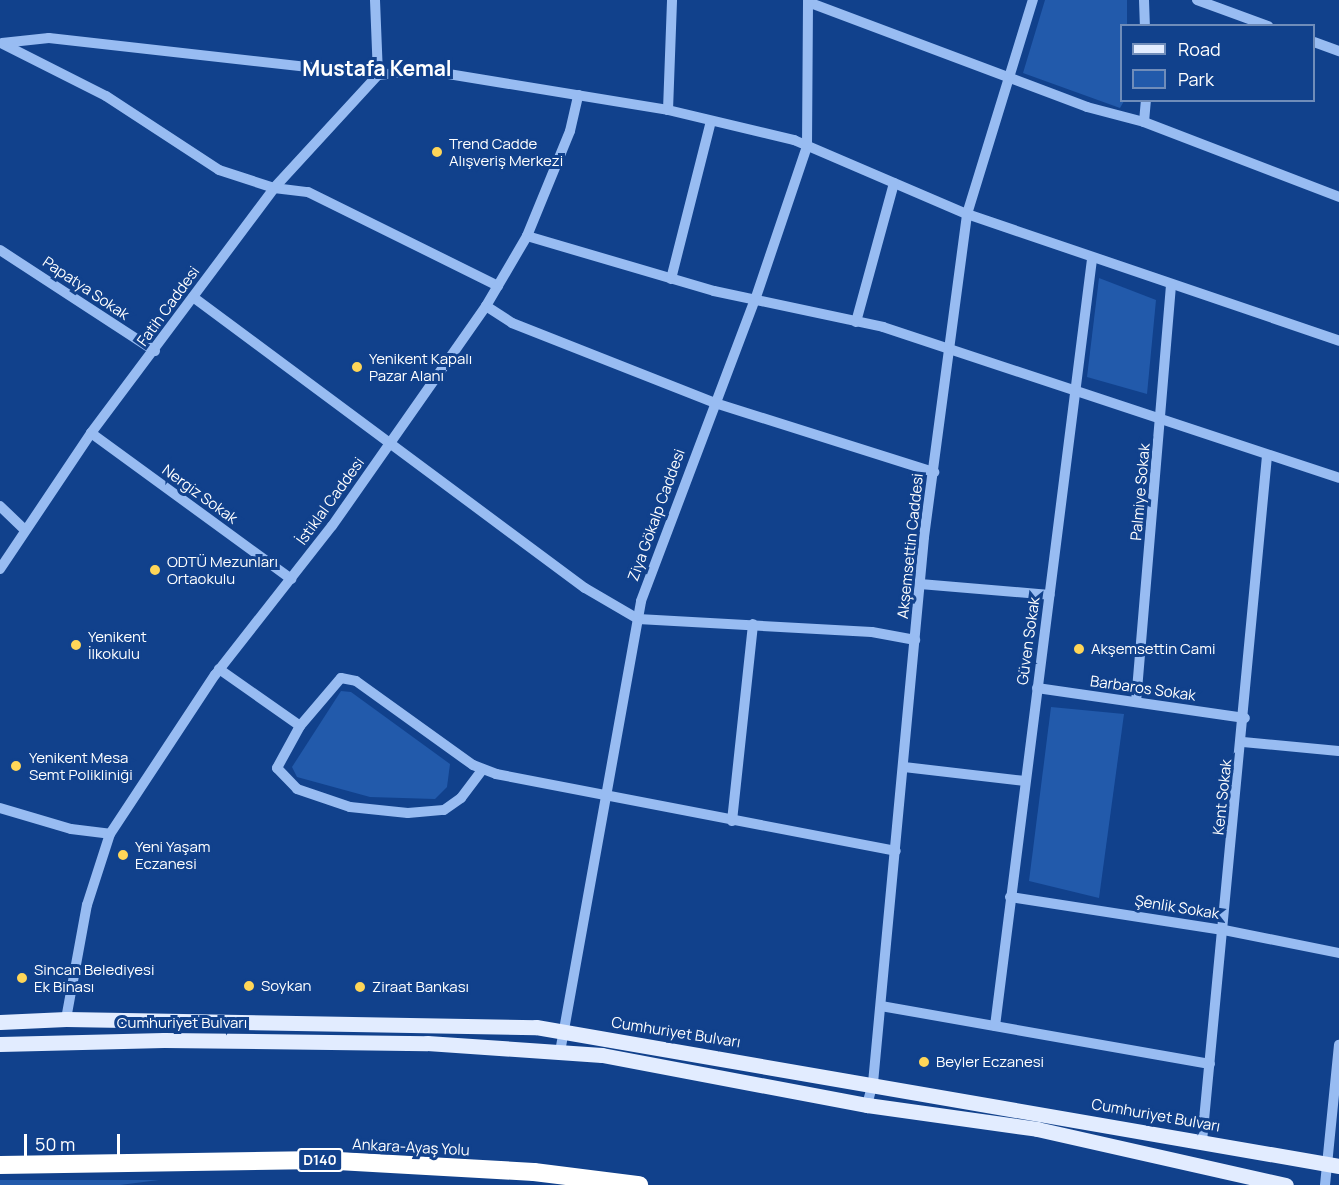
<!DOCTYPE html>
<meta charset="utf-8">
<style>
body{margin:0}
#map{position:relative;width:1339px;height:1185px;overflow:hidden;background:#11418c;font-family:Manrope,sans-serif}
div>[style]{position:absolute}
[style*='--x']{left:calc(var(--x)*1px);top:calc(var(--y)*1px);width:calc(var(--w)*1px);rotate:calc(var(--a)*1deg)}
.green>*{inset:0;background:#225aab}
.minor>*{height:10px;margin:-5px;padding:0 5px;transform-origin:5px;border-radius:5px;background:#98bcf2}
.major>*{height:15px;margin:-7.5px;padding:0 7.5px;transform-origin:7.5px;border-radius:7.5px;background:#e2ecff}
.highway>*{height:18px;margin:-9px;padding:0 9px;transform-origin:9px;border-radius:9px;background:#fff}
.dots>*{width:16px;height:16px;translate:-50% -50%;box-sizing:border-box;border:3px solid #11418c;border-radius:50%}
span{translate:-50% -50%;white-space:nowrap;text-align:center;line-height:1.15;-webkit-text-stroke:6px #11418c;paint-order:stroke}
.shield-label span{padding:2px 4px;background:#11418c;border:2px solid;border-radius:4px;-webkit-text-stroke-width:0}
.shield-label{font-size:14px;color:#fff;font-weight:700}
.poi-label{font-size:15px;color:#fff}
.left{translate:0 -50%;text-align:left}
.street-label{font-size:15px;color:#fff}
.district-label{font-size:21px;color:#fff;font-weight:700}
.legend{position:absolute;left:1120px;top:24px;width:195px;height:78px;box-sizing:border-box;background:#11418c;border:2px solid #708dba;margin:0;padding:8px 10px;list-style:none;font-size:18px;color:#fff}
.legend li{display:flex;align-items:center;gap:12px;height:30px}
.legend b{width:30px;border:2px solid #708dba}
.scale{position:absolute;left:24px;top:1134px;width:96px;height:27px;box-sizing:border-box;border:3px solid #fff;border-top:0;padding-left:8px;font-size:18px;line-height:21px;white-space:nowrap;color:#fff;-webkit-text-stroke:4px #11418c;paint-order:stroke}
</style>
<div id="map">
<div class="green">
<i style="clip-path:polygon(1045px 0,1127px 0,1127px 25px,1122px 26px,1124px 101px,1120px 108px,1023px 73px)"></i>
<i style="clip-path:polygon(1099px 278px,1156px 300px,1147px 394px,1087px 377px)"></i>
<i style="clip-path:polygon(341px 691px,351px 692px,450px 764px,447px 787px,435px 799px,370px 797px,297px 777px,292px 767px)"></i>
<i style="clip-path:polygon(1051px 707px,1124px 714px,1099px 898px,1029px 881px)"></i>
<i style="clip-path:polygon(0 1180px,159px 1180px,120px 1185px,0 1185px)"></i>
</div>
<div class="minor">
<i style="--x:1144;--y:0;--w:26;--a:88"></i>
<i style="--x:1197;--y:0;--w:76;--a:20.1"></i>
<i style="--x:808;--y:2;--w:298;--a:20.6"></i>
<i style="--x:1087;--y:107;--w:59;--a:14.7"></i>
<i style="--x:1144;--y:122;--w:209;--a:21"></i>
<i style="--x:1314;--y:42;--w:27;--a:20"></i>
<i style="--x:2;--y:43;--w:47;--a:-6.1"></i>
<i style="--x:49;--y:38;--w:331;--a:6.4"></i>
<i style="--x:378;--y:75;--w:46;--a:-6.2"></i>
<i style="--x:424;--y:70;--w:247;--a:9.3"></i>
<i style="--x:668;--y:110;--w:130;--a:13.4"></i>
<i style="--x:794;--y:140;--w:188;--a:23.2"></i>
<i style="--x:967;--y:214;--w:393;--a:18.8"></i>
<i style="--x:3;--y:44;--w:115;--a:26.8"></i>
<i style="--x:106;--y:96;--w:135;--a:33.2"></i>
<i style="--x:219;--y:170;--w:58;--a:18.1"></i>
<i style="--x:274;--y:188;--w:34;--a:7"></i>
<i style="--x:308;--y:192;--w:212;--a:26.3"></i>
<i style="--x:668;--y:110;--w:110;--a:-87.9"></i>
<i style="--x:1144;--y:122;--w:22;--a:-85"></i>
<i style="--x:527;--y:236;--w:195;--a:16.4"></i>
<i style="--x:714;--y:291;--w:173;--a:12"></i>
<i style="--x:883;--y:327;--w:480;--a:18.3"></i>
<i style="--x:0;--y:250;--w:185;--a:33.1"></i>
<i style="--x:671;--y:279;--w:163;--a:-75.8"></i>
<i style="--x:193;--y:297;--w:488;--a:36.6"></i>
<i style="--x:585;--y:588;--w:61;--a:30.3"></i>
<i style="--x:638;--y:619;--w:234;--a:3.2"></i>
<i style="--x:872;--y:632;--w:44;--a:10.5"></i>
<i style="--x:486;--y:306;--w:31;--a:33"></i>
<i style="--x:512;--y:323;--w:218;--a:21.5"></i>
<i style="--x:715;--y:403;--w:230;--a:17.5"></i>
<i style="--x:856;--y:322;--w:144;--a:-74.7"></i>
<i style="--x:91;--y:433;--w:248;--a:36.1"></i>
<i style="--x:0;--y:506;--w:33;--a:44"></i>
<i style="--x:0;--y:569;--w:164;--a:-56.2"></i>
<i style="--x:91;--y:433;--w:306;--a:-53.2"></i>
<i style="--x:274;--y:188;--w:154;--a:-47.4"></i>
<i style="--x:378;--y:75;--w:75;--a:-92.3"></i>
<i style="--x:920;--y:584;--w:130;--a:4.8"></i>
<i style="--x:219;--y:669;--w:99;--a:35.1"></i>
<i style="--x:300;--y:726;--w:48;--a:118.7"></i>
<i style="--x:277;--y:768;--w:29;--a:46"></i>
<i style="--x:297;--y:789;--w:56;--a:18.8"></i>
<i style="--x:350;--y:807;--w:58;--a:5.9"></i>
<i style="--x:408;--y:813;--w:36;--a:-5"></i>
<i style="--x:444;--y:810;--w:21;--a:-35"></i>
<i style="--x:461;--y:798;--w:36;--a:-53"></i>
<i style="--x:1037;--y:688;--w:210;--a:8.2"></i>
<i style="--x:1136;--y:702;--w:419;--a:-85.2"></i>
<i style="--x:300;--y:726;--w:63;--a:-49.5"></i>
<i style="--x:341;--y:678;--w:15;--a:11"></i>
<i style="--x:356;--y:681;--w:144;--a:35.7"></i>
<i style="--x:473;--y:765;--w:25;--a:21"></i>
<i style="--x:496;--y:774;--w:407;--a:10.9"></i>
<i style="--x:1243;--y:742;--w:96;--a:5.4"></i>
<i style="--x:904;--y:767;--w:122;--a:6.6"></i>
<i style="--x:0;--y:808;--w:74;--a:16.5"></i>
<i style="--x:71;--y:829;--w:39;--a:7"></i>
<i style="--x:732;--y:821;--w:198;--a:-83.9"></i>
<i style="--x:1010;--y:897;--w:217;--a:8.8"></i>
<i style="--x:1224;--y:930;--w:117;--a:11.3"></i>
<i style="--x:881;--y:1006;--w:334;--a:10"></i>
<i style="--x:66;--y:1019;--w:116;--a:-79.6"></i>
<i style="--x:87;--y:905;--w:75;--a:-72.1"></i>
<i style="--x:110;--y:834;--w:191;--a:-56.6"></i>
<i style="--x:215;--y:675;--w:189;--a:-51.9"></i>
<i style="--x:332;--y:526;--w:269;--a:-55"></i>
<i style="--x:486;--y:306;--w:81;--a:-59.6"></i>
<i style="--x:527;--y:236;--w:113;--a:-67.7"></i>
<i style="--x:570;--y:131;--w:37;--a:-77"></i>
<i style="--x:995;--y:1026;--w:773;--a:-82.79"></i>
<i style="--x:560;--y:1052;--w:458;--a:-79.8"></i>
<i style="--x:641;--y:601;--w:322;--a:-69.3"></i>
<i style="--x:755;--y:300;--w:163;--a:-71.3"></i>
<i style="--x:807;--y:146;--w:146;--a:-89.6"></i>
<i style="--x:867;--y:1105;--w:23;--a:-75"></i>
<i style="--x:873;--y:1083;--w:548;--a:-84.66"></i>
<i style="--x:924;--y:537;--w:326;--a:-82.4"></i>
<i style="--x:967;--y:214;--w:224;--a:-72.9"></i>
<i style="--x:1202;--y:1141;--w:688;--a:-84.58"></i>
<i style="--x:1325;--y:1185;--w:141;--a:-84.3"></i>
</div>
<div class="major">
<i style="--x:0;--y:1022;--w:66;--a:-2.6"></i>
<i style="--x:66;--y:1019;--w:470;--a:1"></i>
<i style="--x:536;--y:1027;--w:815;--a:9.82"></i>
<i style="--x:0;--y:1044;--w:164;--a:-1.4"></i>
<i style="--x:164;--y:1040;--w:263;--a:0.7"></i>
<i style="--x:427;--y:1043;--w:175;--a:3.9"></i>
<i style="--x:602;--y:1055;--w:270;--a:10.7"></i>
<i style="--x:867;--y:1105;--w:172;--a:8"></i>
<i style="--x:1037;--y:1129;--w:255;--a:12.7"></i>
</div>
<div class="highway">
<i style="--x:0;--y:1165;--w:320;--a:-0.9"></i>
<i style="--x:320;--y:1160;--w:214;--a:3.2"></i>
<i style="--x:534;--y:1172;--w:106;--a:7.1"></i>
</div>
<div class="dots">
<i style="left:437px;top:152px;background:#ffd658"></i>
<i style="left:357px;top:367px;background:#ffd658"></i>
<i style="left:155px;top:570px;background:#ffd658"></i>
<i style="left:76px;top:645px;background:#ffd658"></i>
<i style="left:1079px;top:649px;background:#ffd658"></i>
<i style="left:16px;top:766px;background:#ffd658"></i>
<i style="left:123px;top:855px;background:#ffd658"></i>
<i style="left:22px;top:978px;background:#ffd658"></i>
<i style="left:249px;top:986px;background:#ffd658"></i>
<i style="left:360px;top:987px;background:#ffd658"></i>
<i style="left:924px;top:1062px;background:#ffd658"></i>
</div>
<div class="shield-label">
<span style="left:320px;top:1160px">D140</span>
</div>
<div class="poi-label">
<span class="left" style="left:449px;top:152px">Trend Cadde<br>Alışveriş Merkezi</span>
<span class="left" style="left:369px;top:367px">Yenikent Kapalı<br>Pazar Alanı</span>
<span class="left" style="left:167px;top:570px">ODTÜ Mezunları<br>Ortaokulu</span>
<span class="left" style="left:88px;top:645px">Yenikent<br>İlkokulu</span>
<span class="left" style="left:1091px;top:649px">Akşemsettin Cami</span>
<span class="left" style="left:29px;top:766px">Yenikent Mesa<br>Semt Polikliniği</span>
<span class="left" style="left:135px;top:855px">Yeni Yaşam<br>Eczanesi</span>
<span class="left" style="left:34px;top:978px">Sincan Belediyesi<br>Ek Binası</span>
<span class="left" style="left:261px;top:986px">Soykan</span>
<span class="left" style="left:372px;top:987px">Ziraat Bankası</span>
<span class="left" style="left:936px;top:1062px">Beyler Eczanesi</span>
</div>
<div class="street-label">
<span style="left:86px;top:288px;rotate:34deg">Papatya Sokak</span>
<span style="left:168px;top:306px;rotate:-54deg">Fatih Caddesi</span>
<span style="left:1140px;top:492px;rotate:-85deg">Palmiye Sokak</span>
<span style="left:200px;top:494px;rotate:36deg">Nergiz Sokak</span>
<span style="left:330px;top:501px;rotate:-54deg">İstiklal Caddesi</span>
<span style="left:656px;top:515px;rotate:-70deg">Ziya Gökalp Caddesi</span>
<span style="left:910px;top:546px;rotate:-84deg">Akşemsettin Caddesi</span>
<span style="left:1028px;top:641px;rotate:-82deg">Güven Sokak</span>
<span style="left:1143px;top:688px;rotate:8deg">Barbaros Sokak</span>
<span style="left:1222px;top:797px;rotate:-84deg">Kent Sokak</span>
<span style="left:1177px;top:907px;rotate:9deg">Şenlik Sokak</span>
<span style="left:182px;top:1023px">Cumhuriyet Bulvarı</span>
<span style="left:676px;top:1032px;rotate:9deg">Cumhuriyet Bulvarı</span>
<span style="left:1156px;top:1115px;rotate:10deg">Cumhuriyet Bulvarı</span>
<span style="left:411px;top:1147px;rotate:3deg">Ankara-Ayaş Yolu</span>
</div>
<div class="district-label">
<span style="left:377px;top:68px">Mustafa Kemal</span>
</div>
<ul class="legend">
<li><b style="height:8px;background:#e2ecff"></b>Road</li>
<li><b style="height:16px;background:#225aab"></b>Park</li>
</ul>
<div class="scale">50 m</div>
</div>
